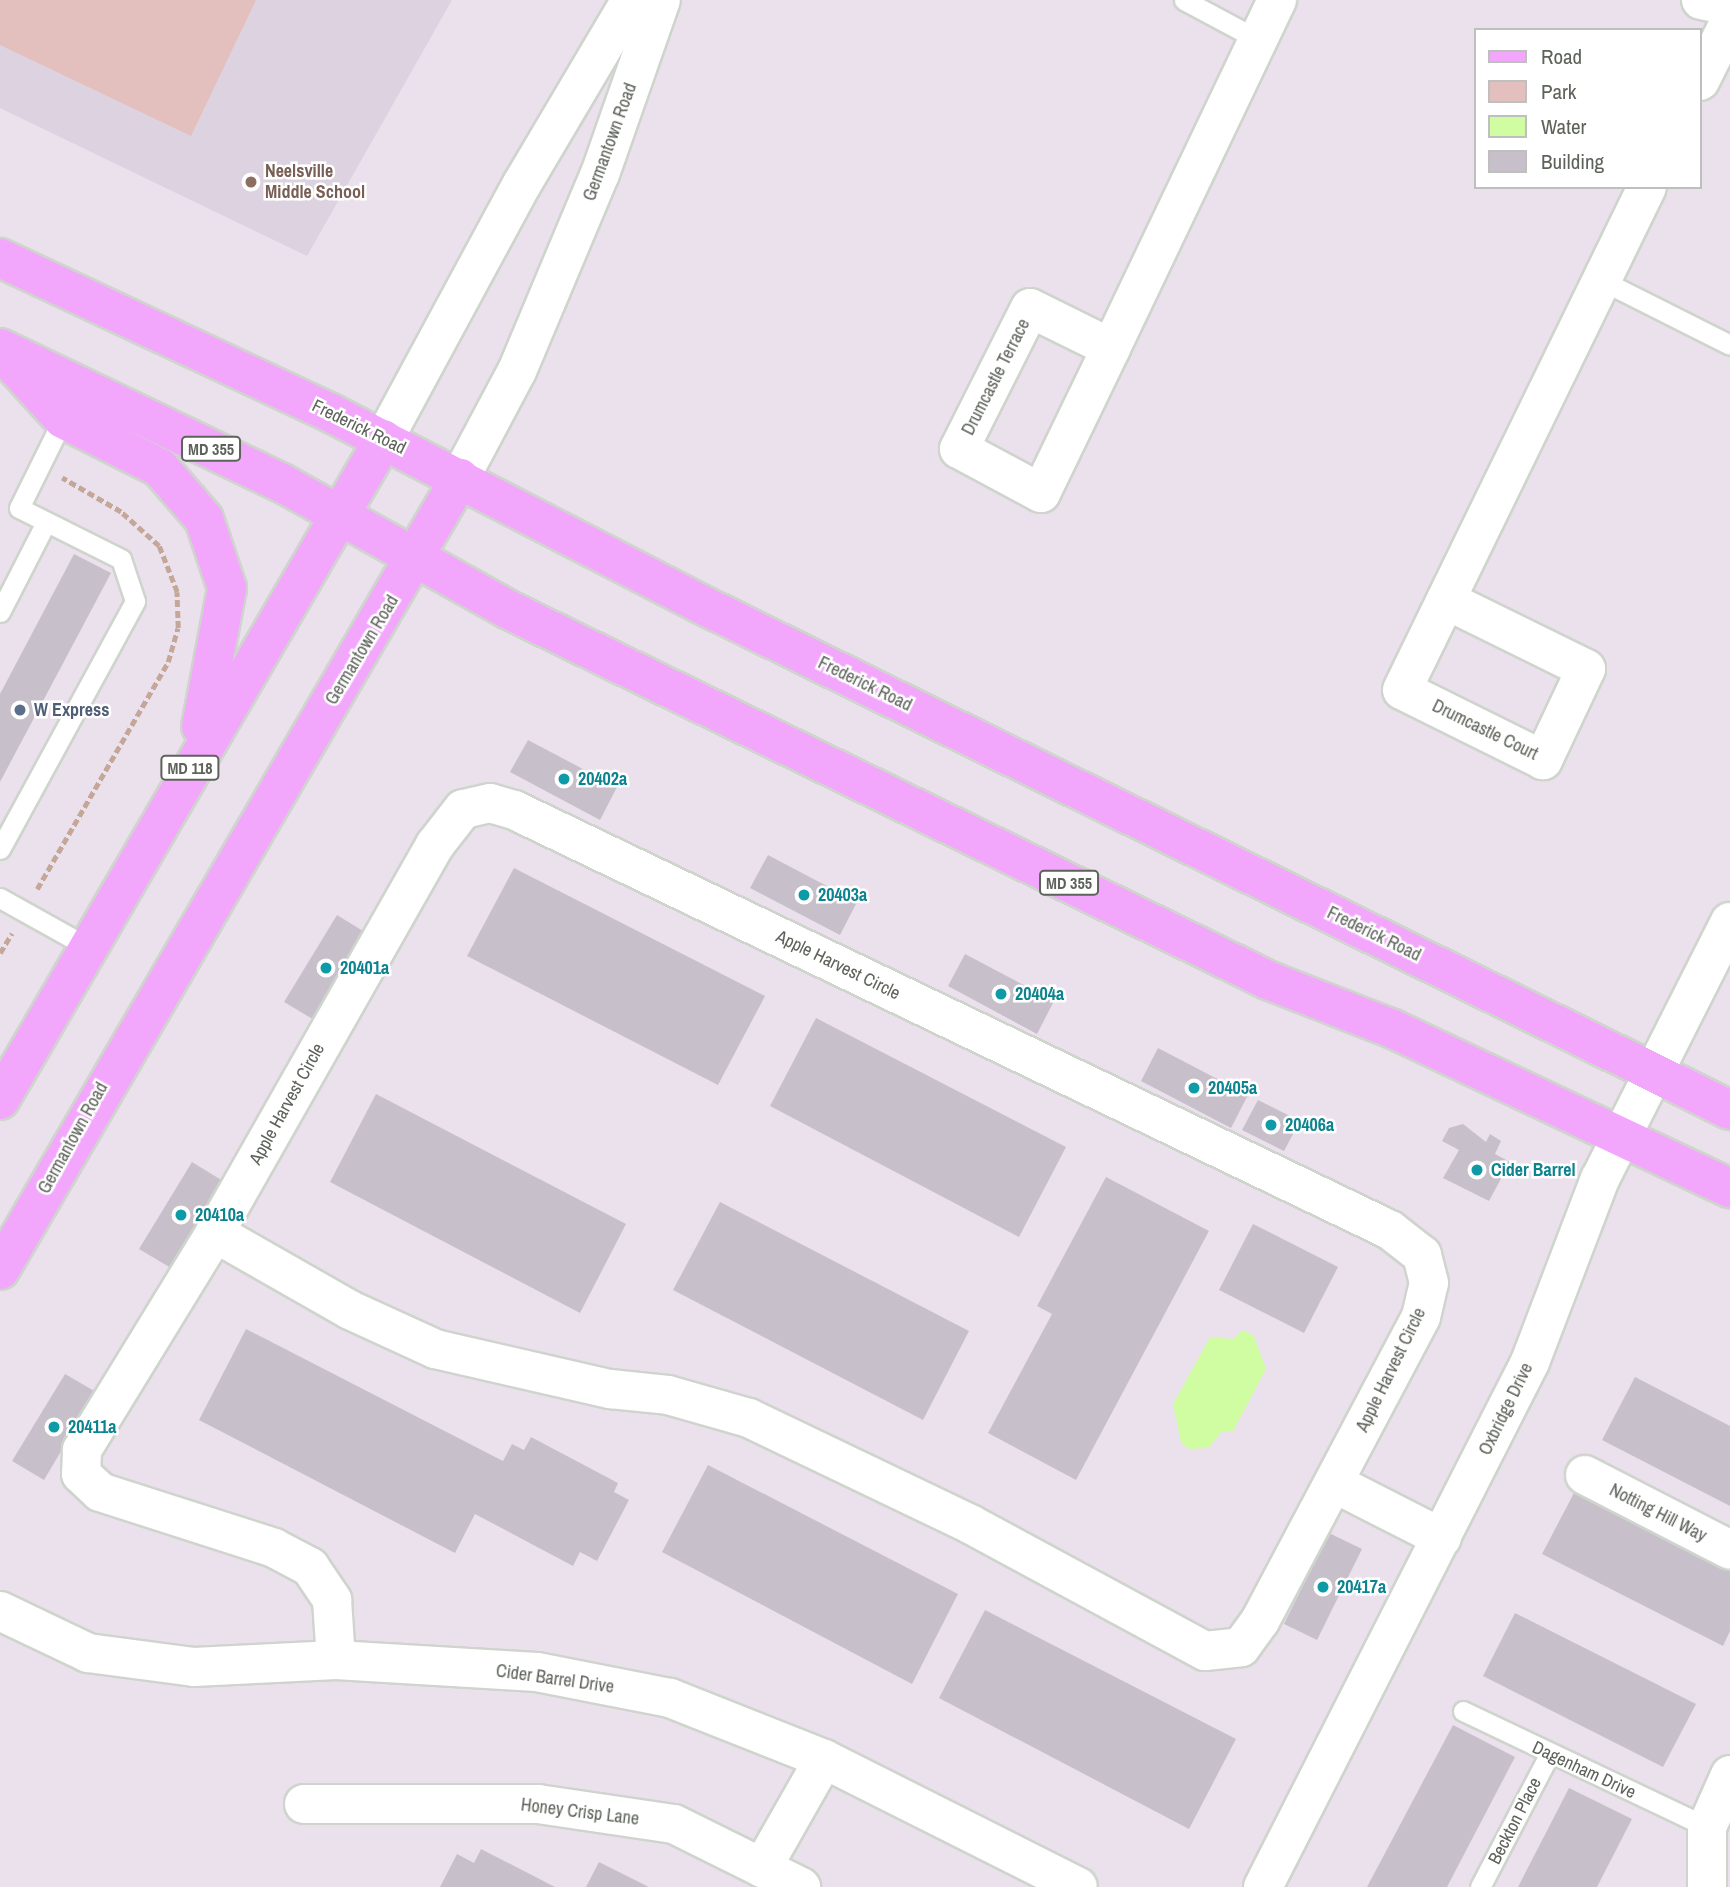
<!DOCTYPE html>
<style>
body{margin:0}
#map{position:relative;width:1730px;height:1887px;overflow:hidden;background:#eae1ec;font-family:"Archivo Narrow",sans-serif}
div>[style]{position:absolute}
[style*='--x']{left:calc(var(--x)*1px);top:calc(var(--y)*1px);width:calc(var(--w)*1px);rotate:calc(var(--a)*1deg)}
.education>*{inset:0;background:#ddd2df}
.green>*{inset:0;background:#e3c0be}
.water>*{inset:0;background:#d0fca2}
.building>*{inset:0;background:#c7c0ca}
.path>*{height:4.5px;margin-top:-2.25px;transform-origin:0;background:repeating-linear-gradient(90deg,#c4a798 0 7px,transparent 0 10.5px)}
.roads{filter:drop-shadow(2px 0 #cfd4cd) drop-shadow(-2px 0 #cfd4cd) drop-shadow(0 2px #cfd4cd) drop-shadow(0 -2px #cfd4cd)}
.lane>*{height:19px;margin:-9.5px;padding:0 9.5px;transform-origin:9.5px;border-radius:9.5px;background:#fff}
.street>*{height:38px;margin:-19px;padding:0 19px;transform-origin:19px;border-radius:19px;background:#fff}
.secondary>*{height:38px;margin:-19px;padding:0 19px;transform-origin:19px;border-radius:19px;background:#fff}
.primary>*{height:38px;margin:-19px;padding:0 19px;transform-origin:19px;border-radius:19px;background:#f3a7fc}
.dots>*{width:19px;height:19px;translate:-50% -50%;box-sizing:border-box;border:4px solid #fff;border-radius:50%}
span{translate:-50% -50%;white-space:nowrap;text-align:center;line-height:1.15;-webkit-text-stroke:5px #fff;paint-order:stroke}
.shield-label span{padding:2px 5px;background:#fff;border:2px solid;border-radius:5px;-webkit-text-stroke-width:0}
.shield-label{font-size:16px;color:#5d625a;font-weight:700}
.street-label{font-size:18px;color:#5d625a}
.education-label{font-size:18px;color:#785e54;font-weight:700}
.left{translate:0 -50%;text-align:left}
.service-label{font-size:18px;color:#4e5e75;font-weight:700}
.culture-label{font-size:18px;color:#0d838f;font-weight:700}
.legend{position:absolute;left:1474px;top:28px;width:228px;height:161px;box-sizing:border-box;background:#fff;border:2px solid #bec0bd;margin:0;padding:9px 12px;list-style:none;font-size:21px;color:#5d625a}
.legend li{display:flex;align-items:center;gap:14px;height:35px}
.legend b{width:35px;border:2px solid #bec0bd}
</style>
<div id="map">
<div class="education">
<i style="clip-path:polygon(0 0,452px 0,307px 256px,0 108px)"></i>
</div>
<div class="green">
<i style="clip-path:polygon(0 0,256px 0,191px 136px,0 45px)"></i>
</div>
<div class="water">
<i style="clip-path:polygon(1243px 1330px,1254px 1336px,1266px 1369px,1233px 1431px,1222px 1432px,1208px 1448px,1189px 1449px,1181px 1442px,1173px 1404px,1210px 1337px,1233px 1339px)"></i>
</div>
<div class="building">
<i style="clip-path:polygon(74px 554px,111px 573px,0 782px,0 694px)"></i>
<i style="clip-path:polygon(528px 740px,617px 787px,600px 820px,510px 772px)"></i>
<i style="clip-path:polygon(768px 855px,857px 902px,840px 935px,750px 888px)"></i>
<i style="clip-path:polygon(514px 868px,765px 996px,718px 1085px,467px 956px)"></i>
<i style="clip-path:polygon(337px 915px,368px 934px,316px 1021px,284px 1002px)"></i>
<i style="clip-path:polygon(965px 954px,1054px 1001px,1037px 1034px,948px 986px)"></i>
<i style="clip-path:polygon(816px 1018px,1066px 1147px,1019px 1237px,770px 1106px)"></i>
<i style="clip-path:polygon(1158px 1048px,1248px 1095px,1231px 1128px,1141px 1081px)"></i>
<i style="clip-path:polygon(376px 1094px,626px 1224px,580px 1313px,330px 1182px)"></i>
<i style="clip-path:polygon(1258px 1100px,1300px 1121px,1284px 1151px,1242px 1130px)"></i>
<i style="clip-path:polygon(1463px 1124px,1486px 1142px,1490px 1134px,1501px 1141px,1495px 1154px,1510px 1162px,1489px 1201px,1443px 1178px,1459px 1150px,1442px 1141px,1449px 1128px)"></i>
<i style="clip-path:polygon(192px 1162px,223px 1181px,171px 1268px,139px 1249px)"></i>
<i style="clip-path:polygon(1106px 1177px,1209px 1231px,1076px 1480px,988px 1433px,1052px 1314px,1037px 1306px)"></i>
<i style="clip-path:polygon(720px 1202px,969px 1331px,923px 1420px,673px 1290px)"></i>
<i style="clip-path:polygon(1253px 1224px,1338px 1267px,1304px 1333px,1219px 1290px)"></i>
<i style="clip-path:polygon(246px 1329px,503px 1461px,512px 1444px,524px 1450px,531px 1437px,618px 1483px,614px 1492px,629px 1500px,597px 1561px,580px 1552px,573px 1566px,475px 1514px,455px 1553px,199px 1420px)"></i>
<i style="clip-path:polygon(65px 1374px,96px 1392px,44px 1480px,12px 1461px)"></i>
<i style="clip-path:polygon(1635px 1377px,1730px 1426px,1730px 1506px,1602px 1440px)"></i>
<i style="clip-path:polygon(708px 1465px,958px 1594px,912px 1684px,662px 1552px)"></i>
<i style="clip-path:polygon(1575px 1491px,1730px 1570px,1730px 1631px,1723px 1646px,1542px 1554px)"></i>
<i style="clip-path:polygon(1329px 1533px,1362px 1549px,1317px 1640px,1284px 1624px)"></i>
<i style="clip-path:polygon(985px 1610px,1236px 1739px,1189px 1829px,939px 1698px)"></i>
<i style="clip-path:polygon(1515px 1613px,1696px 1704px,1663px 1767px,1483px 1676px)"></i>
<i style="clip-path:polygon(1453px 1725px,1515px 1757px,1447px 1887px,1367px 1887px)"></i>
<i style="clip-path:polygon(1569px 1788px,1632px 1819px,1597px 1887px,1518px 1887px)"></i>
<i style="clip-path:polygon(481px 1849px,555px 1887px,440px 1887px,457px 1854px,474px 1863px)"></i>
<i style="clip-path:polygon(599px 1862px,649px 1887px,586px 1887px)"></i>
</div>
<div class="path">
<i style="--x:37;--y:889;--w:262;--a:-60"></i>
<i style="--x:168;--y:662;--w:35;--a:-74"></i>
<i style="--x:178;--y:628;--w:36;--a:-92"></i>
<i style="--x:177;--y:592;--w:49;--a:-111.4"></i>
<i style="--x:159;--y:546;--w:51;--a:-138.2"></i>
<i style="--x:121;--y:512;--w:68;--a:-150"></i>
<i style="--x:0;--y:953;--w:23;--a:-59"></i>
</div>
<div class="roads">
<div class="lane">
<i style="--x:1184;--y:0;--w:85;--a:28.1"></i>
<i style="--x:1601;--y:280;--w:144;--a:26.7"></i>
<i style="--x:0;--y:612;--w:101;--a:-62.9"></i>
<i style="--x:0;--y:849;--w:282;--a:-61.4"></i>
<i style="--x:135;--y:601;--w:44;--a:-108.4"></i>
<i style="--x:121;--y:559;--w:114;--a:-153.4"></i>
<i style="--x:19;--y:508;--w:99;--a:-63.7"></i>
<i style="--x:0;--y:898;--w:98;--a:29.2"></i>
<i style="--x:1463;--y:1711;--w:270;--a:25.4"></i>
<i style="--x:1480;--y:1887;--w:149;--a:-62.4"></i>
</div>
<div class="street">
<i style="--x:1701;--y:0;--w:30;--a:12"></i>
<i style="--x:1700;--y:81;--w:67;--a:-63.4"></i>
<i style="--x:1111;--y:348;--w:90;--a:-153.7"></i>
<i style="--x:1030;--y:308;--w:158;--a:116.7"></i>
<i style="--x:959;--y:449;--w:93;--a:28.2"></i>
<i style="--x:1041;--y:493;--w:161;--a:-64.2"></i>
<i style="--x:1111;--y:348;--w:386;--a:-64.5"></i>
<i style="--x:1446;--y:600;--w:156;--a:26.2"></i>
<i style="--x:1586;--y:669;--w:101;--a:115.3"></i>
<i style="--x:1543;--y:760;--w:157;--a:-153.6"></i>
<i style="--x:1402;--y:690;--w:559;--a:-64.03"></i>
<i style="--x:215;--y:1233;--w:155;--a:29.7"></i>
<i style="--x:350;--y:1310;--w:94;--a:24.6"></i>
<i style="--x:435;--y:1349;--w:180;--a:12.9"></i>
<i style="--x:610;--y:1389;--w:58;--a:5.9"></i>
<i style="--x:668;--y:1395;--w:84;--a:15.9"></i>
<i style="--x:749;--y:1418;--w:245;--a:25.6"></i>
<i style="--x:970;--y:1524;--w:267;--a:28.4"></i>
<i style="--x:1205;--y:1651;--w:36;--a:-6"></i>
<i style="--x:1241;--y:1647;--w:32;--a:-54"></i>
<i style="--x:1260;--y:1621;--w:344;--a:-62.1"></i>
<i style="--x:1421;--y:1317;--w:35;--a:-77"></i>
<i style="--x:1429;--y:1283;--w:29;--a:-104"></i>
<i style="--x:1422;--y:1255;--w:41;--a:-142"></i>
<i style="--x:1390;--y:1230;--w:971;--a:-154.38"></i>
<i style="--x:514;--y:810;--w:25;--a:-164"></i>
<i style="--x:490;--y:803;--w:28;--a:167"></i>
<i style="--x:463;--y:809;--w:46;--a:127.9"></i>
<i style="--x:435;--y:845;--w:446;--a:119.6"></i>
<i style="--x:215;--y:1233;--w:255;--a:121.5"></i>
<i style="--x:82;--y:1450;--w:24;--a:92"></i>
<i style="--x:81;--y:1474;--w:26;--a:43"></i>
<i style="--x:100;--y:1492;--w:183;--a:17.8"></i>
<i style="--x:274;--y:1548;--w:41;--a:27.8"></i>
<i style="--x:310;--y:1567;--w:40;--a:56"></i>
<i style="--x:332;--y:1600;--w:60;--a:86.2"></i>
<i style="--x:1585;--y:1475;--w:163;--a:27.3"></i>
<i style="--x:1334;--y:1483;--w:121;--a:27"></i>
<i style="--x:0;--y:1611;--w:98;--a:25.5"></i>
<i style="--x:88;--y:1653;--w:107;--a:7.5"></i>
<i style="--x:194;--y:1667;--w:142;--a:-2.8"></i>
<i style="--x:336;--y:1660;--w:201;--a:3.4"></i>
<i style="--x:537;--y:1672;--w:136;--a:11.1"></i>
<i style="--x:670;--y:1698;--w:166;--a:21.6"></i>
<i style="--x:824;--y:1759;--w:284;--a:26.7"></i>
<i style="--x:304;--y:1804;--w:234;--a:0"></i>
<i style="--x:538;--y:1804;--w:137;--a:8.4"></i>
<i style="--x:674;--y:1824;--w:142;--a:26.4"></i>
<i style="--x:762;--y:1868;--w:125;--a:-60.4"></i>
<i style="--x:1263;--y:1887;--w:589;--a:-63.04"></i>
<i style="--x:1530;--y:1362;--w:196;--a:-69.1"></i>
<i style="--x:1600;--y:1179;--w:288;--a:-63.2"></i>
<i style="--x:1707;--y:1887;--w:60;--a:-90"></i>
<i style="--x:1707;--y:1827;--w:57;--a:-66.1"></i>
</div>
<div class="secondary">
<i style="--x:384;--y:439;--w:290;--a:-61.6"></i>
<i style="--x:522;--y:184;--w:214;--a:-59.4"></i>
<i style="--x:460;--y:478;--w:121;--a:-62"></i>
<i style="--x:517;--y:371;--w:214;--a:-67.2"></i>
<i style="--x:600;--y:174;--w:184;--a:-70.7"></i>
</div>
<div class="primary">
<i style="--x:0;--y:258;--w:365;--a:25.1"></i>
<i style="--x:331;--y:413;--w:434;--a:27.3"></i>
<i style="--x:717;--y:612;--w:1129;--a:26.18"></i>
<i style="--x:0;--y:348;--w:313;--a:25.6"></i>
<i style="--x:282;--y:483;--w:260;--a:29.2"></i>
<i style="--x:509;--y:610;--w:847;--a:25.99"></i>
<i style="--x:1270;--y:981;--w:132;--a:21.3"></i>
<i style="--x:1393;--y:1029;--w:373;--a:25.3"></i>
<i style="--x:11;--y:362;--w:77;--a:47.6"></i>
<i style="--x:63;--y:419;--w:109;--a:26.8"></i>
<i style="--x:160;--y:468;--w:67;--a:49.2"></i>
<i style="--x:204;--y:519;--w:73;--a:71.6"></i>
<i style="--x:227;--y:588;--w:141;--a:100.6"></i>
<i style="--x:0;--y:1100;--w:764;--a:-59.85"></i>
<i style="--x:0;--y:1270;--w:916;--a:-59.85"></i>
</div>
</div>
<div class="dots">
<i style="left:251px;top:182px;background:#8d6e63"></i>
<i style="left:20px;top:710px;background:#5c6f8a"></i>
<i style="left:564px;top:779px;background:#0f9aa8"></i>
<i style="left:804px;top:895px;background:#0f9aa8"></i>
<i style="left:326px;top:968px;background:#0f9aa8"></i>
<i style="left:1001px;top:994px;background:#0f9aa8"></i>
<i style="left:1194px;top:1088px;background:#0f9aa8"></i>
<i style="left:1271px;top:1125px;background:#0f9aa8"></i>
<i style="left:1477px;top:1170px;background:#0f9aa8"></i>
<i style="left:181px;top:1215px;background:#0f9aa8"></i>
<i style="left:54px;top:1427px;background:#0f9aa8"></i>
<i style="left:1323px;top:1587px;background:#0f9aa8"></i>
</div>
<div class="shield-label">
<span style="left:211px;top:449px">MD 355</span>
<span style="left:190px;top:768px">MD 118</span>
<span style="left:1069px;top:883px">MD 355</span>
</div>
<div class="street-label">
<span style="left:610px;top:142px;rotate:-70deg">Germantown Road</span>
<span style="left:996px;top:377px;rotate:-63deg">Drumcastle Terrace</span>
<span style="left:359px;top:427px;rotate:26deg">Frederick Road</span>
<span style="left:362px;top:650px;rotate:-59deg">Germantown Road</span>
<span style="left:865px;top:684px;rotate:26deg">Frederick Road</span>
<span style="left:1485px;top:730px;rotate:26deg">Drumcastle Court</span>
<span style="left:1374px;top:934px;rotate:26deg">Frederick Road</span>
<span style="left:838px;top:965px;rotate:26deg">Apple Harvest Circle</span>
<span style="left:287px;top:1104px;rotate:-61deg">Apple Harvest Circle</span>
<span style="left:73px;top:1138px;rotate:-61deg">Germantown Road</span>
<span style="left:1391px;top:1370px;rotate:-64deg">Apple Harvest Circle</span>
<span style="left:1506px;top:1409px;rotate:-64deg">Oxbridge Drive</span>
<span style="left:1658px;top:1513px;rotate:27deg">Notting Hill Way</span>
<span style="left:555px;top:1679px;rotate:8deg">Cider Barrel Drive</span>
<span style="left:1584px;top:1770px;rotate:25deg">Dagenham Drive</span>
<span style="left:580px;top:1812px;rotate:7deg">Honey Crisp Lane</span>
<span style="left:1515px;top:1821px;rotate:-63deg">Beckton Place</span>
</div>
<div class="education-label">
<span class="left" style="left:265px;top:182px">Neelsville<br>Middle School</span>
</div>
<div class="service-label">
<span class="left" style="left:34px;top:710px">W Express</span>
</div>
<div class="culture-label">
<span class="left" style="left:578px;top:779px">20402a</span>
<span class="left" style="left:818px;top:895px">20403a</span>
<span class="left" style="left:340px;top:968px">20401a</span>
<span class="left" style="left:1015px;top:994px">20404a</span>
<span class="left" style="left:1208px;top:1088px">20405a</span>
<span class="left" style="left:1285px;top:1125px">20406a</span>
<span class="left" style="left:1491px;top:1170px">Cider Barrel</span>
<span class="left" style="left:195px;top:1215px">20410a</span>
<span class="left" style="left:68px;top:1427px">20411a</span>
<span class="left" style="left:1337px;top:1587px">20417a</span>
</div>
<ul class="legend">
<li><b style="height:9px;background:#f3a7fc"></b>Road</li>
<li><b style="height:19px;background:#e3c0be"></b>Park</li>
<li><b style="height:19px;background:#d0fca2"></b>Water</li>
<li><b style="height:19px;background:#c7c0ca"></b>Building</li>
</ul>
</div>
